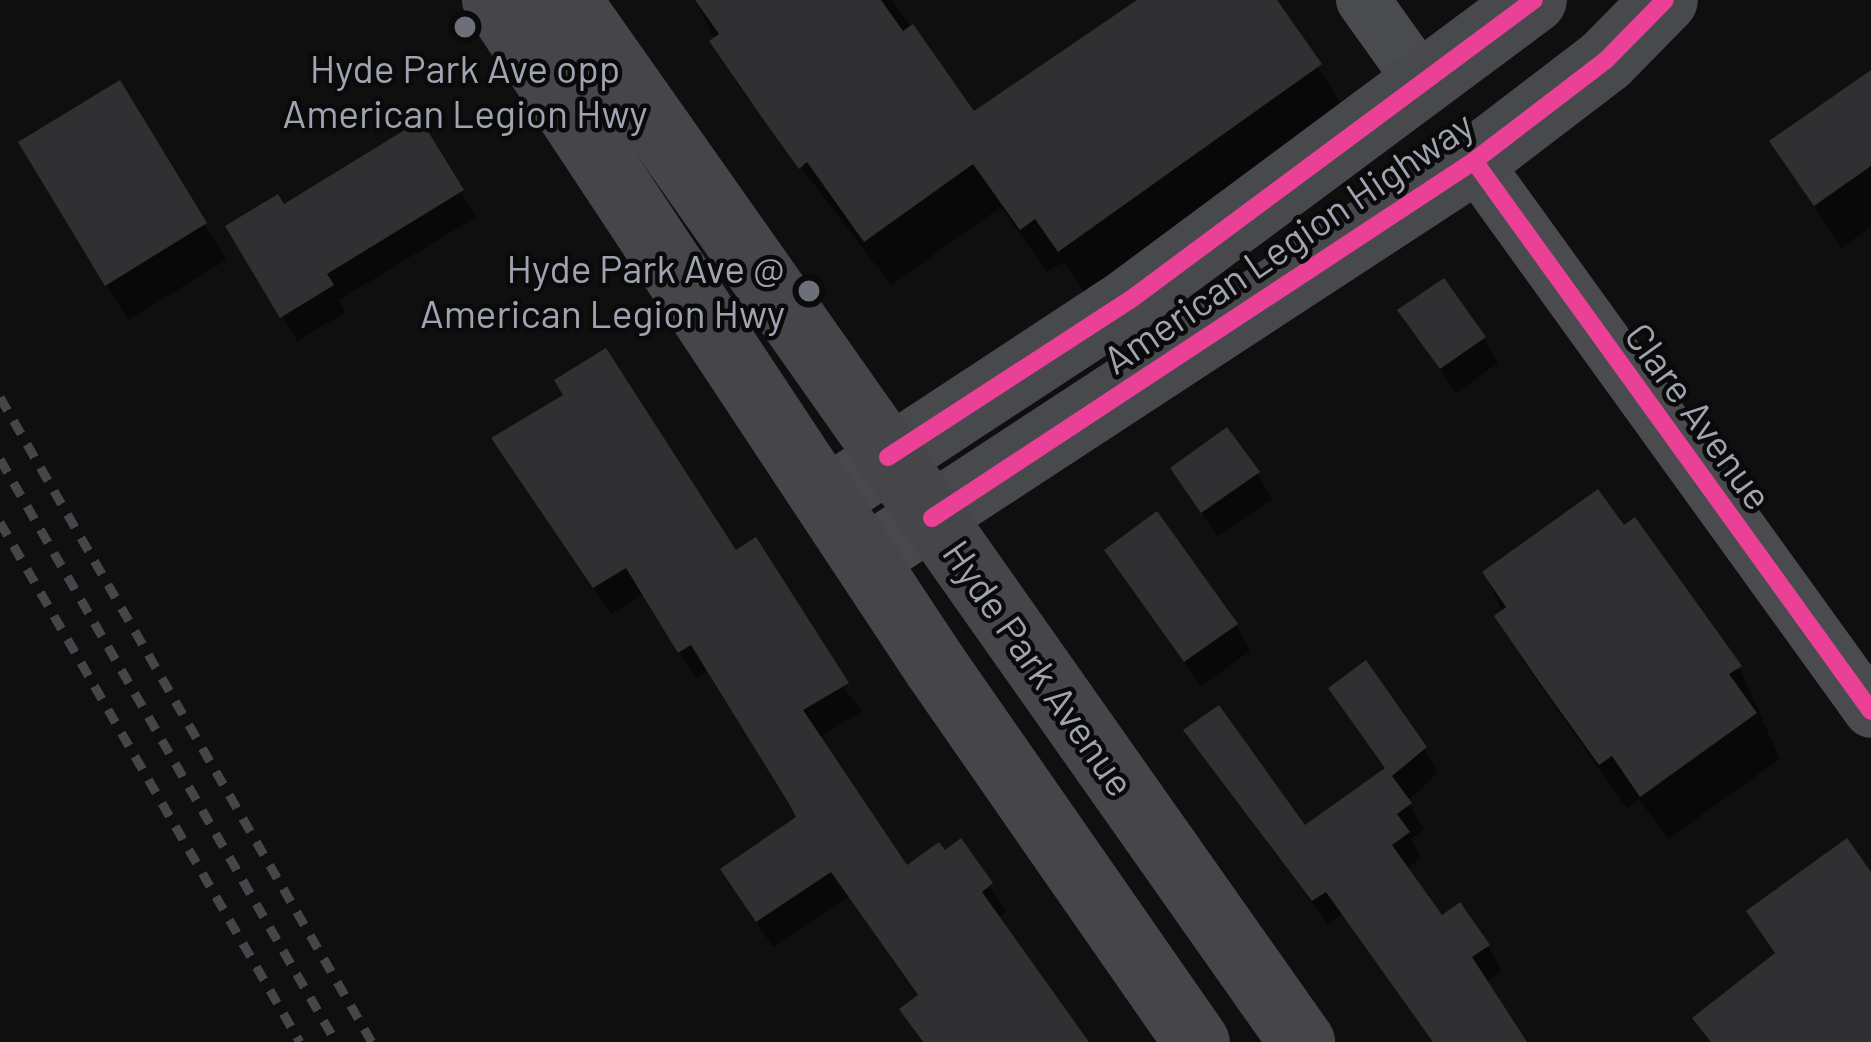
<!DOCTYPE html>
<style>
body{margin:0}
#map{position:relative;width:1871px;height:1042px;overflow:hidden;background:#0f0f10;font-family:Barlow,sans-serif}
div>[style]{position:absolute}
[style*='--x']{left:calc(var(--x)*1px);top:calc(var(--y)*1px);width:calc(var(--w)*1px);rotate:calc(var(--a)*1deg)}
.shadow>*{inset:0;background:#0007}
.building>*{inset:0;background:#303032}
.minor>*{height:54px;margin:-27px;padding:0 27px;transform-origin:27px;border-radius:27px;background:#4a4b4f}
.secondary>*{height:66px;margin:-33px;padding:0 33px;transform-origin:33px;border-radius:33px;background:#48494c}
.primary>*{height:66px;margin:-33px;padding:0 33px;transform-origin:33px;border-radius:33px;background:#46464a}
.rail>*{height:9px;margin-top:-4.5px;transform-origin:0;background:repeating-linear-gradient(90deg,#454649 0 15px,transparent 0 27px)}
.cycleway>*{height:18px;margin:-9px;padding:0 9px;transform-origin:9px;border-radius:9px;background:#ea4096}
.dots>*{width:33px;height:33px;translate:-50% -50%;box-sizing:border-box;border:6px solid #0a0a0b;border-radius:50%}
span{translate:-50% -50%;white-space:nowrap;text-align:center;line-height:1.15;-webkit-text-stroke:9px #0a0a0b;paint-order:stroke}
.poi-label{font-size:39px;color:#a0a4b1}
.right{translate:-100% -50%;text-align:right}
.street-label{font-size:39px;color:#a0a4b1}
</style>
<div id="map">
<div class="shadow">
<i style="clip-path:polygon(695px 0,892px 0,974px 115px,1142px 0,1273px 0,1345px 109px,1086px 294px,1063px 262px,1047px 272px,1001px 207px,891px 285px,738px 85px)"></i>
<i style="clip-path:polygon(1871px 72px,1871px 227px,1841px 248px,1773px 142px)"></i>
<i style="clip-path:polygon(119px 84px,226px 260px,128px 320px,43px 179px)"></i>
<i style="clip-path:polygon(420px 124px,476px 217px,339px 300px,346px 312px,297px 341px,229px 227px,283px 208px)"></i>
<i style="clip-path:polygon(1401px 311px,1483px 338px,1498px 363px,1456px 393px)"></i>
<i style="clip-path:polygon(511px 466px,735px 554px,862px 711px,818px 738px,906px 869px,960px 842px,1006px 912px,997px 919px,1082px 1042px,922px 1042px,902px 1010px,919px 998px,849px 897px,773px 947px,739px 897px,799px 818px,709px 670px,696px 678px,644px 594px,611px 614px)"></i>
<i style="clip-path:polygon(1257px 473px,1272px 499px,1218px 536px,1188px 494px)"></i>
<i style="clip-path:polygon(1623px 529px,1739px 667px,1780px 759px,1668px 839px,1639px 799px,1627px 808px,1523px 661px,1486px 573px)"></i>
<i style="clip-path:polygon(1123px 576px,1236px 625px,1250px 651px,1201px 686px)"></i>
<i style="clip-path:polygon(1187px 731px,1305px 829px,1424px 748px,1438px 773px,1407px 801px,1424px 829px,1411px 839px,1421px 858px,1406px 869px,1441px 919px,1488px 946px,1502px 971px,1484px 983px,1523px 1042px,1436px 1042px,1342px 914px,1328px 924px)"></i>
</div>
<div class="building">
<i style="clip-path:polygon(695px 0,881px 0,903px 31px,913px 24px,974px 111px,1137px 0,1277px 0,1322px 64px,1058px 252px,1035px 219px,1020px 230px,973px 164px,864px 242px,807px 162px,799px 169px,763px 119px,709px 41px,719px 34px)"></i>
<i style="clip-path:polygon(1871px 70px,1871px 166px,1814px 206px,1769px 141px)"></i>
<i style="clip-path:polygon(120px 80px,207px 223px,105px 286px,18px 142px)"></i>
<i style="clip-path:polygon(421px 120px,464px 190px,327px 274px,334px 285px,280px 318px,225px 226px,278px 194px,284px 204px)"></i>
<i style="clip-path:polygon(1444px 278px,1486px 337px,1440px 369px,1397px 310px)"></i>
<i style="clip-path:polygon(606px 348px,736px 550px,756px 537px,849px 683px,803px 710px,907px 865px,939px 842px,945px 850px,961px 838px,993px 883px,982px 892px,1089px 1042px,923px 1042px,899px 1009px,918px 995px,831px 872px,756px 922px,720px 869px,796px 817px,788px 802px,691px 645px,678px 653px,626px 568px,593px 588px,491px 438px,563px 395px,554px 380px)"></i>
<i style="clip-path:polygon(1227px 427px,1260px 472px,1201px 513px,1170px 468px)"></i>
<i style="clip-path:polygon(1598px 489px,1624px 525px,1635px 517px,1742px 666px,1729px 674px,1757px 713px,1640px 797px,1612px 756px,1599px 765px,1540px 683px,1494px 616px,1506px 607px,1482px 572px)"></i>
<i style="clip-path:polygon(1157px 511px,1238px 624px,1184px 662px,1104px 550px)"></i>
<i style="clip-path:polygon(1366px 660px,1427px 747px,1392px 776px,1412px 803px,1397px 814px,1410px 832px,1392px 845px,1442px 915px,1460px 902px,1490px 945px,1472px 957px,1527px 1042px,1433px 1042px,1326px 892px,1312px 901px,1183px 730px,1219px 705px,1305px 825px,1385px 768px,1328px 688px)"></i>
<i style="clip-path:polygon(1847px 838px,1871px 872px,1871px 1042px,1711px 1042px,1692px 1018px,1775px 953px,1746px 911px)"></i>
</div>
<div class="minor">
<i style="--x:1363;--y:0;--w:107;--a:54.5"></i>
<i style="--x:1474;--y:161;--w:678;--a:54.18"></i>
</div>
<div class="secondary">
<i style="--x:826;--y:500;--w:364;--a:-33.3"></i>
<i style="--x:1130;--y:300;--w:503;--a:-36.6"></i>
<i style="--x:867;--y:558;--w:725;--a:-33.19"></i>
<i style="--x:1474;--y:161;--w:166;--a:-37.4"></i>
<i style="--x:1606;--y:60;--w:84;--a:-45.5"></i>
</div>
<div class="primary">
<i style="--x:495;--y:0;--w:800;--a:56.53"></i>
<i style="--x:936;--y:667;--w:457;--a:55.2"></i>
<i style="--x:568;--y:0;--w:1275;--a:54.84"></i>
</div>
<div class="rail">
<i style="--x:0;--y:397;--w:745;--a:60.03"></i>
<i style="--x:0;--y:459;--w:673;--a:60.04"></i>
<i style="--x:0;--y:522;--w:600;--a:60.02"></i>
</div>
<div class="cycleway">
<i style="--x:1474;--y:161;--w:678;--a:54.18"></i>
<i style="--x:888;--y:457;--w:288;--a:-33"></i>
<i style="--x:1130;--y:300;--w:503;--a:-36.6"></i>
<i style="--x:932;--y:518;--w:649;--a:-33.37"></i>
<i style="--x:1474;--y:161;--w:166;--a:-37.4"></i>
<i style="--x:1606;--y:60;--w:84;--a:-45.5"></i>
</div>
<div class="dots">
<i style="left:465px;top:27px;background:#6d7079"></i>
<i style="left:809px;top:291px;background:#6d7079"></i>
</div>
<div class="poi-label">
<span style="left:465px;top:91px">Hyde Park Ave opp<br>American Legion Hwy</span>
<span class="right" style="left:785px;top:291px">Hyde Park Ave @<br>American Legion Hwy</span>
</div>
<div class="street-label">
<span style="left:1288px;top:242px;rotate:-34deg">American Legion Highway</span>
<span style="left:1699px;top:416px;rotate:54deg">Clare Avenue</span>
<span style="left:1039px;top:668px;rotate:55deg">Hyde Park Avenue</span>
</div>
</div>
